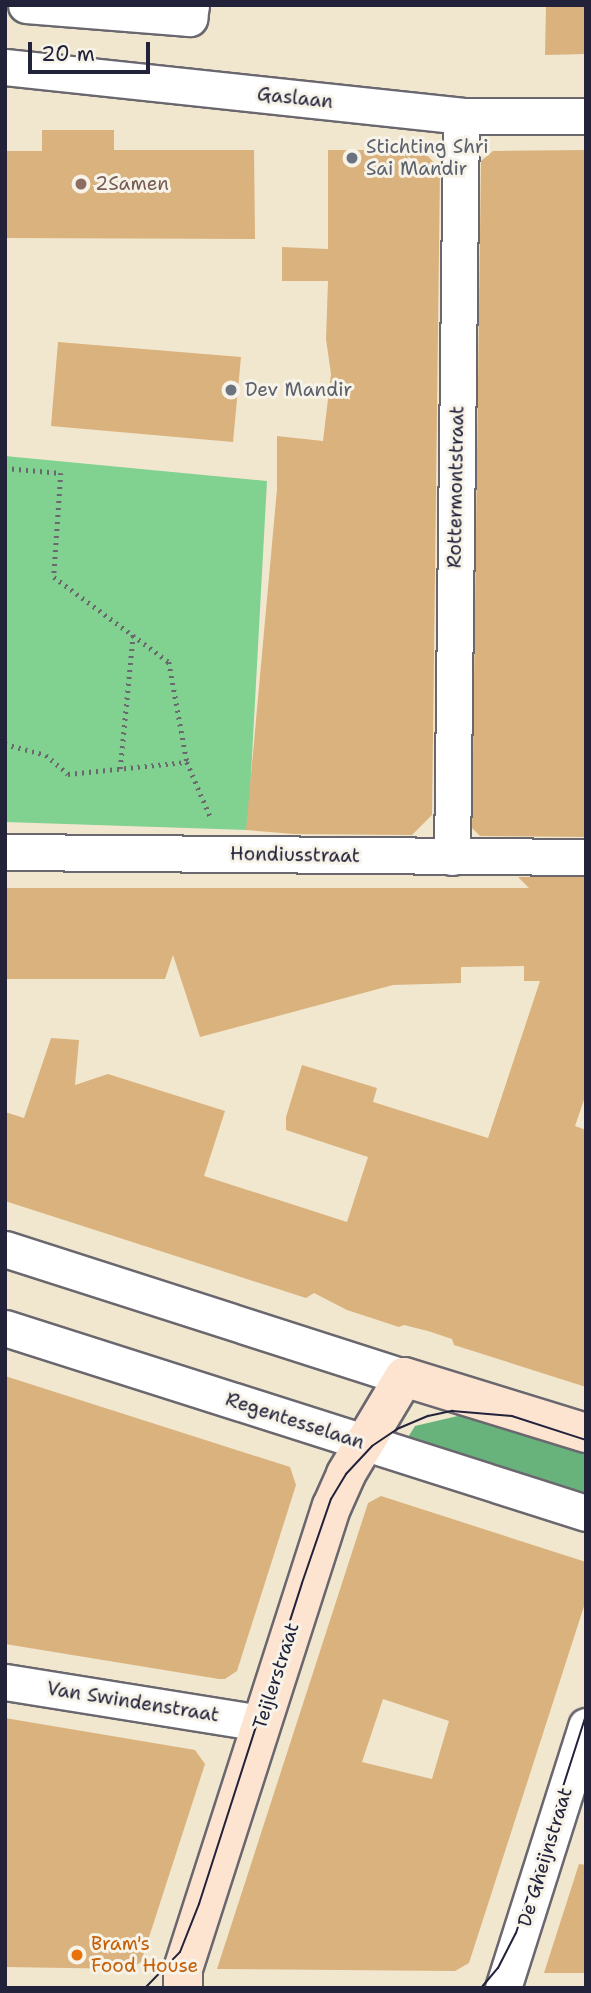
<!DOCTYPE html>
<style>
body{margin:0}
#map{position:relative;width:591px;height:1993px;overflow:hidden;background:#f1e7cf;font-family:"Shantell Sans",sans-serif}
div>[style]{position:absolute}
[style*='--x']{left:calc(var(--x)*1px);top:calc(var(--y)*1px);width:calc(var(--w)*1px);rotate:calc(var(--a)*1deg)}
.green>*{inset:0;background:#81d191}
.forest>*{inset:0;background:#68b37b}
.building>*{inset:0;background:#dab27d}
.path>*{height:4.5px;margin-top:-2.25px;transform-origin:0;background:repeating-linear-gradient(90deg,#6a676f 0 2px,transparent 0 7px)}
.roads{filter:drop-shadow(2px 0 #6a676f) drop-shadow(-2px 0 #6a676f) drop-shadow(0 2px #6a676f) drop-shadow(0 -2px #6a676f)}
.street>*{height:35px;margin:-17.5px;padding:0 17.5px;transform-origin:17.5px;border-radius:17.5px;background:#fff}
.secondary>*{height:38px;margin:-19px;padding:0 19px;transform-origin:19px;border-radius:19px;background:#fde4d1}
.tram>*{height:2px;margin:-1px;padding:0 1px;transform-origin:1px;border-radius:1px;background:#22223b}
.dots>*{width:19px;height:19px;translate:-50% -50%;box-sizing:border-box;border:4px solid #f7f3e8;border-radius:50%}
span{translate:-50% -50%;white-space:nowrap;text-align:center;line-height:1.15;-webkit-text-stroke:6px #f7f3e8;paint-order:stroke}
.street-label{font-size:19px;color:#22223b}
.worship-label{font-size:19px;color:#5b616d}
.left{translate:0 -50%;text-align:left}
.education-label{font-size:19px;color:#785e54}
.food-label{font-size:19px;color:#c56008}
.frame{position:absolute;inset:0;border:7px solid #22223b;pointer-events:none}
.scale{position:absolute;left:28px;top:42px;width:122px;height:32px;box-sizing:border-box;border:4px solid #22223b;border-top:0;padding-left:9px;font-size:21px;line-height:24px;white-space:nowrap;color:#22223b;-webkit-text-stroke:5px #f7f3e8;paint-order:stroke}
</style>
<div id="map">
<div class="green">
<i style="clip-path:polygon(5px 456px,267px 481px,248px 830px,5px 822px)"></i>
</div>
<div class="forest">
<i style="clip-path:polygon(462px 1415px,586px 1446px,586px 1503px,405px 1442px,415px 1426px)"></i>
</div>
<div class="building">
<i style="clip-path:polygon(546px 5px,586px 5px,586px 54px,545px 55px)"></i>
<i style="clip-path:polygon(42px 130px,114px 130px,114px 150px,254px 150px,255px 239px,5px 238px,5px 151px,42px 151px)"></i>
<i style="clip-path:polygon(328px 150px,422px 150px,440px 169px,432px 815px,412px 835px,294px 834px,246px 830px,277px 489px,277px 436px,323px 441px,331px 374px,326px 339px,328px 281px,282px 281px,282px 247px,328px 249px)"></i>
<i style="clip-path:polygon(586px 150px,586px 837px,480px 836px,472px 828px,481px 161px,493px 151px)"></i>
<i style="clip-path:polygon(58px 342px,241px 357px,233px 442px,51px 426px)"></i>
<i style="clip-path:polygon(518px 877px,586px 877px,586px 1094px,575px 1126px,586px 1130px,586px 1387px,454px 1345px,452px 1339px,428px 1331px,404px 1325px,399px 1327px,347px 1310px,314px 1293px,306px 1298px,5px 1201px,5px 1112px,24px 1118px,51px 1038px,79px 1040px,75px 1085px,108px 1074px,225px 1111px,204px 1176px,347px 1222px,368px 1157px,286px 1130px,286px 1117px,302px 1065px,377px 1088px,373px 1102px,488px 1138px,540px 981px,524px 981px,524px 966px,461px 967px,461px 983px,393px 985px,200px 1037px,173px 955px,165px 979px,5px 979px,5px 888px,529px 888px)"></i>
<i style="clip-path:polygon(5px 1376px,290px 1467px,296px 1485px,237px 1671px,225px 1679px,219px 1679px,5px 1644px)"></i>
<i style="clip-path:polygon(evenodd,381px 1496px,586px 1562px,586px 1600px,469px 1963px,455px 1971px,217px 1969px,368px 1503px,381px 1496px,383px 1699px,449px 1721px,432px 1779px,362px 1762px,383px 1699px)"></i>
<i style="clip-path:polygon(5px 1718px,195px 1750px,205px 1764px,141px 1962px,130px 1969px,5px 1967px)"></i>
<i style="clip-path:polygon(579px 1864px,586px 1865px,586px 1973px,544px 1973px)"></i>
</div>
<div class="path">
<i style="--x:5;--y:468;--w:56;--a:5.1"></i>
<i style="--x:61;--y:473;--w:104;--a:93.9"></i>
<i style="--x:54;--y:577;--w:143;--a:36.5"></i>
<i style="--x:169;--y:662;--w:102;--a:79.8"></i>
<i style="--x:187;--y:762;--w:59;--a:66.9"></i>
<i style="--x:5;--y:744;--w:42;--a:15"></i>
<i style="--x:46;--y:755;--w:29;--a:41"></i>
<i style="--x:68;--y:774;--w:120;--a:-5.8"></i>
<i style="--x:120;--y:769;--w:135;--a:-84.5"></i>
</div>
<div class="roads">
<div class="street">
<i style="--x:26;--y:5;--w:164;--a:4.6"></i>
<i style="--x:189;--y:18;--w:13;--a:-81"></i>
<i style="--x:5;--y:67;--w:459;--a:6.1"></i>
<i style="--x:461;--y:116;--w:125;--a:0"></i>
<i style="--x:5;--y:852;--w:581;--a:0.49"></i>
<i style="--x:452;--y:857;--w:741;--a:-89.3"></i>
<i style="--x:5;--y:1249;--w:419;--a:17.8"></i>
<i style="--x:5;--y:1328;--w:610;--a:17.66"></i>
<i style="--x:5;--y:1682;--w:259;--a:9.1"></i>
<i style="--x:503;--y:1988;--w:275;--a:-72.4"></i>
</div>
<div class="secondary">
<i style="--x:183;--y:1988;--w:19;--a:-90"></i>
<i style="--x:183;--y:1969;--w:486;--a:-72.2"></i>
<i style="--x:332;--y:1506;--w:35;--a:-66"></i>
<i style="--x:346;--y:1474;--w:113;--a:-59.1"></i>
<i style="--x:404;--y:1377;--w:190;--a:17.1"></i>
</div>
</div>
<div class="tram">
<i style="--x:145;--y:1988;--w:50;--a:-45.8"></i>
<i style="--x:180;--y:1952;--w:52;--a:-68.4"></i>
<i style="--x:199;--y:1904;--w:337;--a:-72.2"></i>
<i style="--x:302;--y:1583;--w:89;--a:-71"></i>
<i style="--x:331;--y:1499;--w:29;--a:-59"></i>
<i style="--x:346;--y:1474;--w:38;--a:-47"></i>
<i style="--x:372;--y:1446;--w:30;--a:-34"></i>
<i style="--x:397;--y:1429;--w:34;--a:-23"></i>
<i style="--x:428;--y:1416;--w:25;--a:-12"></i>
<i style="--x:452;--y:1411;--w:60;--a:4.8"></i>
<i style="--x:512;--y:1416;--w:78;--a:18"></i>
<i style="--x:481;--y:1988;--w:26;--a:-50"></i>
<i style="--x:498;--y:1968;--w:39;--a:-63"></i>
<i style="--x:516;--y:1933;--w:229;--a:-72.2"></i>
</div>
<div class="dots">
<i style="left:352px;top:158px;background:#6b7280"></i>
<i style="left:81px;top:184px;background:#8d6e63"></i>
<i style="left:231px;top:390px;background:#6b7280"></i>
<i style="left:77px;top:1955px;background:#e8710a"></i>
</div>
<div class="street-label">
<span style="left:295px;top:98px;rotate:6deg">Gaslaan</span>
<span style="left:456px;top:487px;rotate:-89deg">Rottermontstraat</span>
<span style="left:295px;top:855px;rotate:1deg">Hondiusstraat</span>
<span style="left:295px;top:1421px;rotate:18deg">Regentesselaan</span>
<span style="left:276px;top:1676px;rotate:-72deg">Teijlerstraat</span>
<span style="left:133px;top:1702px;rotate:9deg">Van Swindenstraat</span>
<span style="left:545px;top:1857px;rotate:-73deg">De Gheijnstraat</span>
</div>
<div class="worship-label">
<span class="left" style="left:366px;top:158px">Stichting Shri<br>Sai Mandir</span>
<span class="left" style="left:245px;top:390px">Dev Mandir</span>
</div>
<div class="education-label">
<span class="left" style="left:95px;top:184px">2Samen</span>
</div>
<div class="food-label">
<span class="left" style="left:91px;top:1955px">Bram's<br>Food House</span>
</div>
<div class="frame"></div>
<div class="scale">20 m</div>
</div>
